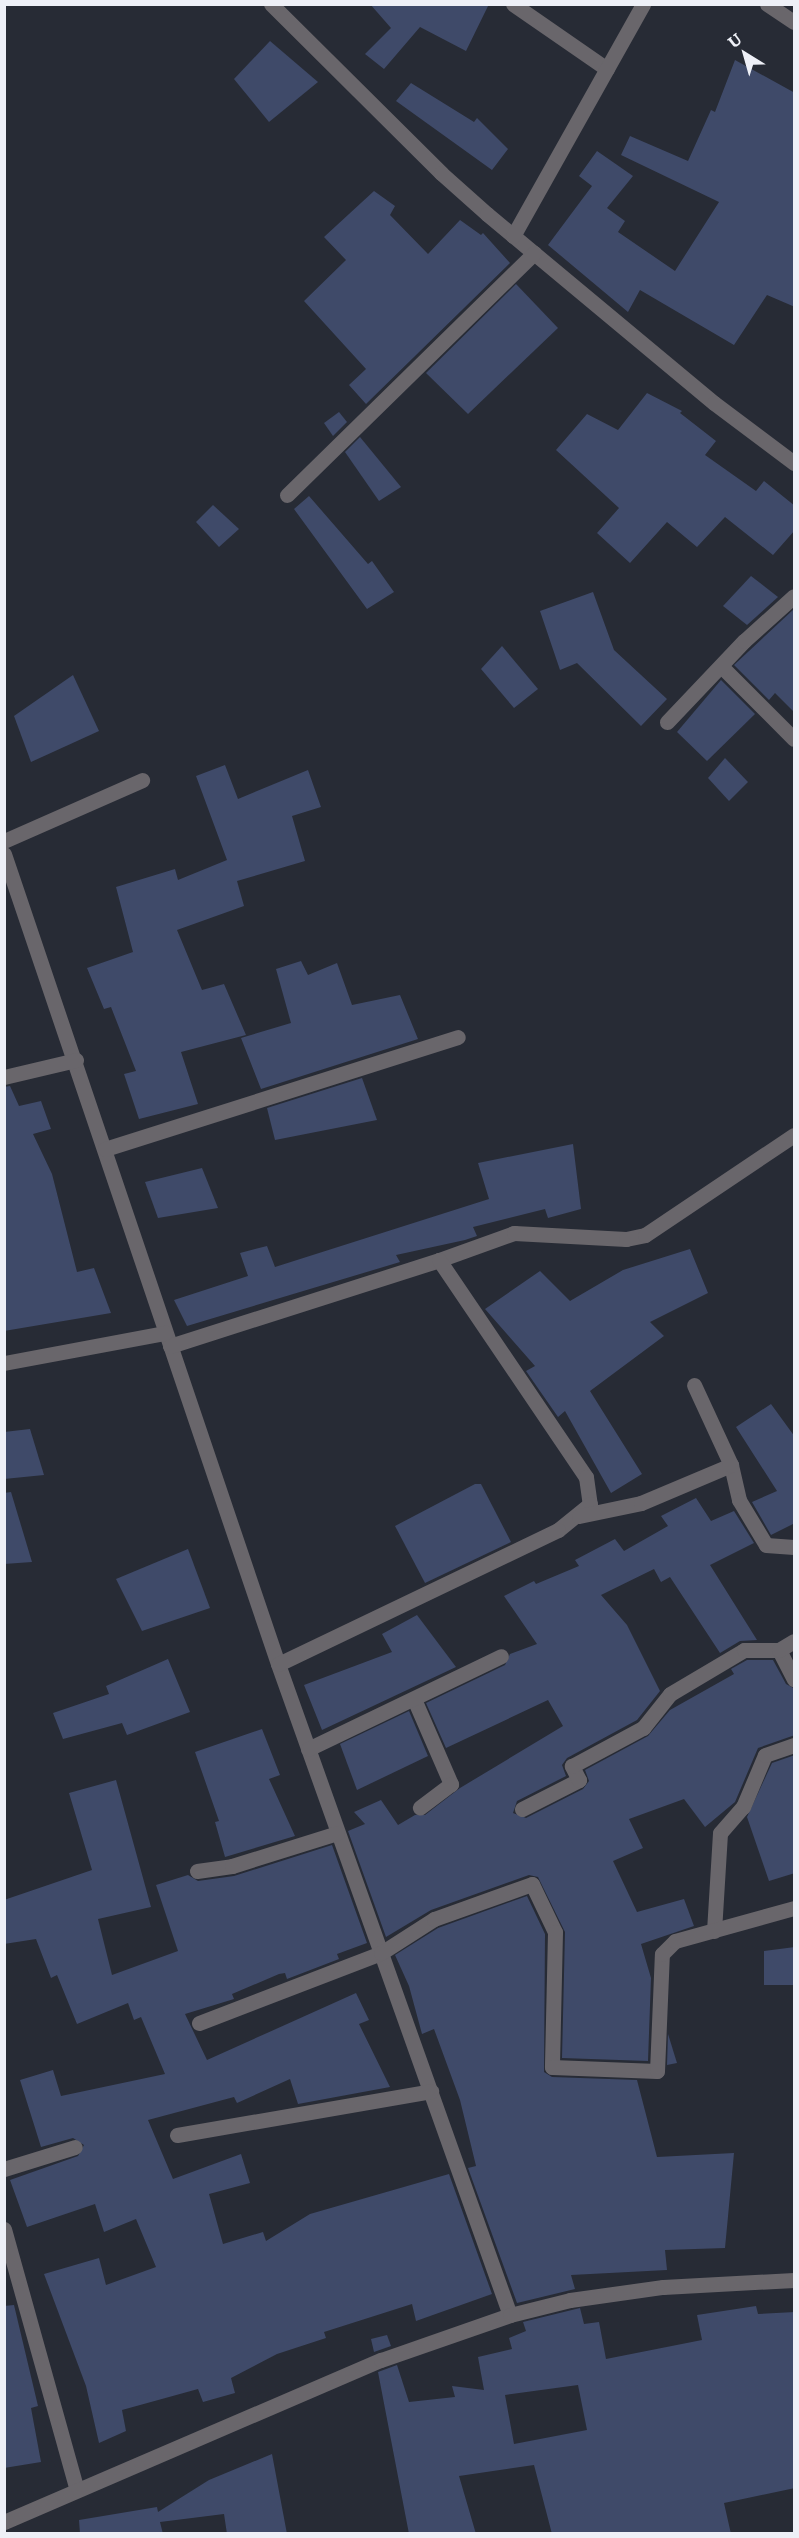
<!DOCTYPE html>
<style>
body{margin:0}
#map{position:relative;width:799px;height:2538px;overflow:hidden;background:#272b35;font-family:Literata,serif}
div>[style]{position:absolute}
[style*='--x']{left:calc(var(--x)*1px);top:calc(var(--y)*1px);width:calc(var(--w)*1px);rotate:calc(var(--a)*1deg)}
.building>*{inset:0;background:#3f4a69}
.minor>*{height:15px;margin:-7.5px;padding:0 7.5px;transform-origin:7.5px;border-radius:7.5px;background:#69666b}
span{translate:-50% -50%;white-space:nowrap;text-align:center;line-height:1.15;-webkit-text-stroke:4.5px #272b35;paint-order:stroke}
.frame{position:absolute;inset:0;border:6px solid #eef0f7;pointer-events:none}
.north{position:absolute;left:715px;top:24px;width:60px;height:60px;-webkit-text-stroke:4px #272b35;paint-order:stroke;rotate:323deg;font-size:16px;font-weight:700;line-height:24px;text-align:center;color:#eef0f7}
.north::after{content:'';display:block;margin:auto;width:21px;height:27px;background:#eef0f7;clip-path:polygon(50% 0,100% 100%,50% 72%,0 100%)}
</style>
<div id="map">
<div class="building">
<i style="clip-path:polygon(370px 4px,489px 4px,466px 51px,420px 27px,384px 69px,365px 54px,391px 28px)"></i>
<i style="clip-path:polygon(270px 41px,318px 82px,269px 122px,234px 79px)"></i>
<i style="clip-path:polygon(735px 60px,795px 93px,795px 307px,767px 295px,734px 345px,640px 290px,628px 312px,548px 245px,592px 186px,579px 176px,597px 151px,633px 176px,607px 208px,625px 221px,618px 232px,675px 271px,719px 202px,621px 155px,630px 136px,688px 161px,711px 110px,715px 112px)"></i>
<i style="clip-path:polygon(411px 83px,474px 122px,477px 118px,508px 149px,492px 170px,396px 101px)"></i>
<i style="clip-path:polygon(374px 191px,395px 206px,390px 215px,428px 254px,460px 220px,481px 235px,483px 233px,510px 263px,366px 404px,349px 385px,366px 369px,304px 301px,346px 260px,324px 237px)"></i>
<i style="clip-path:polygon(516px 284px,558px 328px,468px 414px,426px 373px)"></i>
<i style="clip-path:polygon(647px 393px,682px 411px,680px 413px,716px 441px,705px 455px,756px 491px,764px 481px,795px 506px,795px 530px,773px 555px,725px 517px,697px 547px,667px 522px,630px 563px,597px 533px,619px 508px,556px 450px,587px 414px,618px 430px)"></i>
<i style="clip-path:polygon(339px 412px,347px 422px,333px 436px,324px 423px)"></i>
<i style="clip-path:polygon(360px 437px,401px 487px,379px 501px,345px 452px)"></i>
<i style="clip-path:polygon(309px 496px,368px 564px,372px 561px,394px 592px,367px 609px,294px 509px)"></i>
<i style="clip-path:polygon(213px 505px,239px 529px,219px 547px,196px 522px)"></i>
<i style="clip-path:polygon(751px 576px,778px 597px,747px 625px,723px 606px)"></i>
<i style="clip-path:polygon(593px 592px,614px 650px,667px 699px,641px 726px,577px 663px,560px 670px,540px 611px)"></i>
<i style="clip-path:polygon(794px 609px,795px 610px,795px 713px,775px 693px,769px 700px,734px 665px)"></i>
<i style="clip-path:polygon(502px 646px,538px 689px,514px 708px,481px 669px)"></i>
<i style="clip-path:polygon(73px 675px,99px 731px,31px 762px,14px 716px)"></i>
<i style="clip-path:polygon(721px 680px,755px 714px,707px 761px,677px 732px)"></i>
<i style="clip-path:polygon(725px 758px,748px 782px,729px 801px,708px 778px)"></i>
<i style="clip-path:polygon(225px 765px,238px 799px,308px 770px,321px 807px,292px 816px,305px 861px,237px 881px,244px 906px,177px 930px,202px 990px,224px 984px,246px 1035px,181px 1052px,198px 1104px,139px 1119px,124px 1074px,136px 1071px,111px 1007px,104px 1009px,87px 968px,133px 952px,116px 887px,175px 869px,178px 880px,227px 860px,196px 776px)"></i>
<i style="clip-path:polygon(301px 961px,308px 975px,337px 963px,352px 1005px,400px 995px,418px 1039px,261px 1089px,241px 1038px,291px 1023px,276px 969px)"></i>
<i style="clip-path:polygon(362px 1078px,377px 1120px,275px 1140px,267px 1108px)"></i>
<i style="clip-path:polygon(10px 1086px,19px 1106px,41px 1101px,51px 1129px,33px 1134px,52px 1174px,77px 1272px,94px 1268px,111px 1313px,4px 1331px,4px 1087px)"></i>
<i style="clip-path:polygon(573px 1144px,581px 1209px,548px 1218px,545px 1209px,473px 1227px,477px 1236px,465px 1240px,396px 1255px,400px 1262px,187px 1326px,174px 1300px,248px 1276px,240px 1253px,267px 1246px,275px 1267px,489px 1199px,478px 1163px)"></i>
<i style="clip-path:polygon(202px 1168px,218px 1208px,158px 1218px,145px 1182px)"></i>
<i style="clip-path:polygon(690px 1249px,708px 1293px,650px 1322px,664px 1336px,590px 1391px,642px 1474px,611px 1493px,565px 1411px,558px 1417px,526px 1371px,535px 1366px,485px 1309px,540px 1271px,570px 1301px,623px 1270px)"></i>
<i style="clip-path:polygon(771px 1404px,795px 1437px,795px 1523px,771px 1535px,752px 1502px,777px 1491px,736px 1427px)"></i>
<i style="clip-path:polygon(30px 1429px,44px 1475px,4px 1479px,4px 1432px)"></i>
<i style="clip-path:polygon(475px 1484px,481px 1484px,511px 1542px,425px 1583px,395px 1526px)"></i>
<i style="clip-path:polygon(11px 1492px,32px 1562px,4px 1564px,4px 1493px)"></i>
<i style="clip-path:polygon(696px 1498px,711px 1521px,734px 1511px,754px 1543px,710px 1565px,757px 1640px,740px 1641px,720px 1653px,670px 1577px,661px 1582px,654px 1569px,601px 1595px,627px 1625px,660px 1691px,637px 1720px,567px 1758px,562px 1765px,566px 1776px,517px 1801px,513px 1813px,526px 1818px,583px 1789px,589px 1781px,585px 1770px,648px 1736px,670px 1710px,734px 1674px,731px 1669px,747px 1660px,773px 1660px,786px 1684px,795px 1689px,795px 1735px,758px 1748px,735px 1802px,705px 1827px,684px 1799px,629px 1819px,643px 1848px,613px 1861px,637px 1912px,684px 1899px,694px 1926px,641px 1944px,651px 1978px,648px 2061px,562px 2058px,565px 1932px,538px 1877px,529px 1875px,431px 1910px,386px 1937px,348px 1831px,365px 1824px,354px 1812px,381px 1800px,398px 1825px,415px 1815px,425px 1815px,460px 1788px,563px 1726px,548px 1700px,446px 1748px,426px 1703px,505px 1665px,510px 1654px,537px 1644px,504px 1596px,534px 1581px,536px 1584px,579px 1566px,575px 1560px,615px 1539px,624px 1551px,668px 1526px,661px 1516px)"></i>
<i style="clip-path:polygon(188px 1549px,210px 1608px,142px 1631px,116px 1579px)"></i>
<i style="clip-path:polygon(417px 1615px,456px 1667px,322px 1730px,304px 1685px,392px 1652px,382px 1634px)"></i>
<i style="clip-path:polygon(168px 1659px,190px 1712px,127px 1735px,122px 1723px,63px 1739px,53px 1713px,109px 1694px,106px 1686px)"></i>
<i style="clip-path:polygon(409px 1711px,428px 1756px,357px 1790px,340px 1744px)"></i>
<i style="clip-path:polygon(262px 1729px,280px 1775px,269px 1779px,295px 1836px,225px 1857px,215px 1822px,219px 1821px,195px 1752px)"></i>
<i style="clip-path:polygon(795px 1755px,795px 1873px,769px 1881px,747px 1817px,772px 1763px)"></i>
<i style="clip-path:polygon(116px 1780px,151px 1907px,98px 1919px,112px 1975px,178px 1951px,156px 1885px,188px 1875px,198px 1881px,234px 1876px,332px 1845px,367px 1943px,337px 1954px,339px 1959px,287px 1979px,285px 1973px,279px 1974px,232px 1994px,234px 1999px,185px 2014px,207px 2060px,356px 1993px,369px 2020px,359px 2024px,390px 2087px,298px 2104px,290px 2079px,237px 2103px,234px 2097px,148px 2120px,173px 2179px,241px 2154px,250px 2183px,209px 2194px,223px 2244px,263px 2232px,266px 2241px,310px 2214px,449px 2174px,492px 2294px,416px 2321px,412px 2304px,324px 2332px,326px 2338px,277px 2354px,231px 2378px,235px 2393px,203px 2402px,198px 2389px,122px 2410px,126px 2431px,99px 2443px,86px 2386px,44px 2274px,99px 2258px,106px 2285px,156px 2267px,136px 2219px,104px 2232px,95px 2204px,27px 2227px,10px 2180px,78px 2156px,84px 2145px,73px 2138px,41px 2147px,20px 2080px,53px 2070px,61px 2096px,165px 2074px,141px 2017px,134px 2020px,128px 2003px,77px 2024px,57px 1975px,51px 1978px,36px 1939px,4px 1944px,4px 1900px,92px 1870px,69px 1793px)"></i>
<i style="clip-path:polygon(527px 1896px,545px 1934px,544px 2072px,552px 2077px,637px 2080px,657px 2157px,734px 2153px,725px 2248px,665px 2250px,667px 2270px,571px 2275px,575px 2289px,517px 2303px,468px 2168px,476px 2166px,460px 2100px,434px 2029px,422px 2034px,409px 1986px,395px 1955px,438px 1928px)"></i>
<i style="clip-path:polygon(795px 1947px,795px 1985px,764px 1985px,764px 1951px)"></i>
<i style="clip-path:polygon(668px 2034px,677px 2063px,667px 2065px)"></i>
<i style="clip-path:polygon(14px 2305px,38px 2406px,31px 2408px,41px 2462px,4px 2468px,4px 2306px)"></i>
<i style="clip-path:polygon(evenodd,756px 2306px,758px 2314px,795px 2312px,795px 2488px,724px 2503px,731px 2534px,552px 2534px,534px 2465px,459px 2476px,476px 2534px,409px 2534px,378px 2372px,397px 2365px,409px 2402px,455px 2397px,452px 2386px,484px 2390px,478px 2357px,512px 2349px,509px 2338px,526px 2331px,523px 2322px,580px 2308px,584px 2324px,599px 2322px,606px 2359px,702px 2340px,697px 2315px,756px 2306px,578px 2385px,587px 2430px,514px 2444px,505px 2395px,578px 2385px)"></i>
<i style="clip-path:polygon(387px 2335px,391px 2346px,374px 2352px,371px 2339px)"></i>
<i style="clip-path:polygon(272px 2454px,287px 2534px,227px 2534px,224px 2514px,160px 2522px,163px 2534px,80px 2534px,79px 2520px,157px 2507px,158px 2512px,209px 2480px)"></i>
</div>
<div class="minor">
<i style="--x:271;--y:4;--w:240;--a:44.8"></i>
<i style="--x:441;--y:173;--w:62;--a:41.7"></i>
<i style="--x:487;--y:214;--w:295;--a:39.8"></i>
<i style="--x:714;--y:403;--w:100;--a:36.9"></i>
<i style="--x:513;--y:4;--w:114;--a:34.7"></i>
<i style="--x:767;--y:4;--w:32;--a:34"></i>
<i style="--x:513;--y:236;--w:266;--a:-60.7"></i>
<i style="--x:287;--y:495;--w:346;--a:-44.4"></i>
<i style="--x:721;--y:666;--w:103;--a:45"></i>
<i style="--x:667;--y:722;--w:112;--a:-46.5"></i>
<i style="--x:744;--y:641;--w:67;--a:-42"></i>
<i style="--x:4;--y:841;--w:151;--a:-23.8"></i>
<i style="--x:4;--y:854;--w:855;--a:71.31"></i>
<i style="--x:278;--y:1664;--w:691;--a:70.39"></i>
<i style="--x:4;--y:1077;--w:74;--a:-13.3"></i>
<i style="--x:105;--y:1149;--w:370;--a:-17.6"></i>
<i style="--x:439;--y:1260;--w:80;--a:-19.8"></i>
<i style="--x:514;--y:1233;--w:112;--a:3.1"></i>
<i style="--x:626;--y:1239;--w:19;--a:-12"></i>
<i style="--x:645;--y:1235;--w:179;--a:-33.9"></i>
<i style="--x:170;--y:1346;--w:282;--a:-17.7"></i>
<i style="--x:439;--y:1260;--w:262;--a:55.9"></i>
<i style="--x:586;--y:1477;--w:27;--a:82"></i>
<i style="--x:590;--y:1504;--w:41;--a:140.9"></i>
<i style="--x:558;--y:1530;--w:310;--a:154.4"></i>
<i style="--x:4;--y:1363;--w:164;--a:-10.6"></i>
<i style="--x:731;--y:1465;--w:36;--a:77"></i>
<i style="--x:739;--y:1500;--w:52;--a:59"></i>
<i style="--x:766;--y:1545;--w:28;--a:4"></i>
<i style="--x:579;--y:1516;--w:63;--a:-11.8"></i>
<i style="--x:641;--y:1503;--w:98;--a:-22.9"></i>
<i style="--x:731;--y:1465;--w:88;--a:-114.8"></i>
<i style="--x:779;--y:1650;--w:33;--a:63"></i>
<i style="--x:414;--y:1699;--w:93;--a:66.5"></i>
<i style="--x:451;--y:1784;--w:39;--a:143"></i>
<i style="--x:308;--y:1749;--w:214;--a:-25.7"></i>
<i style="--x:522;--y:1809;--w:64;--a:-27"></i>
<i style="--x:579;--y:1780;--w:16;--a:-117"></i>
<i style="--x:572;--y:1766;--w:81;--a:-28.2"></i>
<i style="--x:643;--y:1728;--w:43;--a:-51.5"></i>
<i style="--x:670;--y:1694;--w:86;--a:-30.7"></i>
<i style="--x:744;--y:1650;--w:35;--a:0"></i>
<i style="--x:779;--y:1650;--w:17;--a:-31"></i>
<i style="--x:197;--y:1871;--w:35;--a:-8"></i>
<i style="--x:232;--y:1866;--w:110;--a:-17.4"></i>
<i style="--x:714;--y:1931;--w:98;--a:-86.5"></i>
<i style="--x:720;--y:1833;--w:35;--a:-49"></i>
<i style="--x:743;--y:1807;--w:56;--a:-67.1"></i>
<i style="--x:765;--y:1755;--w:31;--a:-19"></i>
<i style="--x:199;--y:2023;--w:195;--a:-21"></i>
<i style="--x:381;--y:1953;--w:63;--a:-32.7"></i>
<i style="--x:434;--y:1919;--w:104;--a:-19.7"></i>
<i style="--x:532;--y:1884;--w:53;--a:64.4"></i>
<i style="--x:555;--y:1932;--w:135;--a:91.3"></i>
<i style="--x:552;--y:2067;--w:105;--a:2.2"></i>
<i style="--x:657;--y:2071;--w:117;--a:-87.6"></i>
<i style="--x:662;--y:1954;--w:18;--a:-45"></i>
<i style="--x:675;--y:1941;--w:123;--a:-15.5"></i>
<i style="--x:177;--y:2135;--w:258;--a:-9.8"></i>
<i style="--x:4;--y:2169;--w:74;--a:-17.2"></i>
<i style="--x:4;--y:2229;--w:271;--a:74.4"></i>
<i style="--x:4;--y:2522;--w:410;--a:-23.3"></i>
<i style="--x:381;--y:2360;--w:137;--a:-19.2"></i>
<i style="--x:510;--y:2315;--w:62;--a:-14"></i>
<i style="--x:570;--y:2300;--w:94;--a:-8"></i>
<i style="--x:663;--y:2287;--w:131;--a:-3.1"></i>
</div>
<div class="frame"></div>
<div class="north">U</div>
</div>
